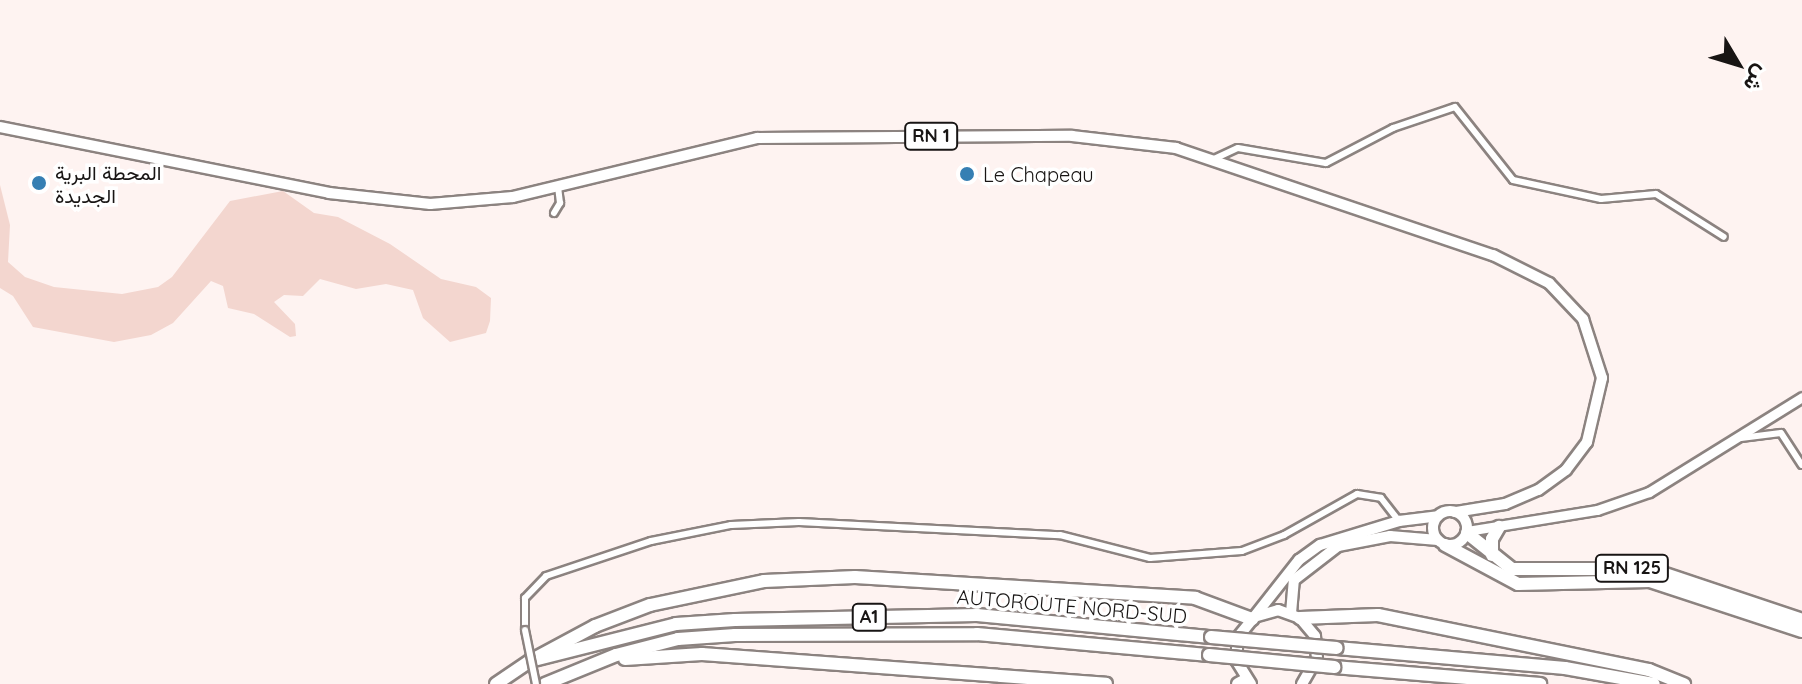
<!DOCTYPE html>
<meta charset="utf-8">
<style>
body{margin:0}
#map{position:relative;width:1802px;height:684px;overflow:hidden;background:#fef3f1;font-family:Quicksand,Vazirmatn,sans-serif}
div>[style]{position:absolute}
[style*='--x']{left:calc(var(--x)*1px);top:calc(var(--y)*1px);width:calc(var(--w)*1px);rotate:calc(var(--a)*1deg)}
.green>*{inset:0;background:#f3d6cf}
.roads{filter:drop-shadow(2px 0 #8c8380) drop-shadow(-2px 0 #8c8380) drop-shadow(0 2px #8c8380) drop-shadow(0 -2px #8c8380)}
.street>*{height:6px;margin:-3px;padding:0 3px;transform-origin:3px;border-radius:3px;background:#fff}
.secondary>*{height:9px;margin:-4.5px;padding:0 4.5px;transform-origin:4.5px;border-radius:4.5px;background:#fff}
.primary>*{height:10px;margin:-5px;padding:0 5px;transform-origin:5px;border-radius:5px;background:#fff}
.primary>.ring{margin:-5px;padding:0;box-sizing:content-box;background:none;border:10px solid #fff;border-radius:50%}
.highway>*{height:12px;margin:-6px;padding:0 6px;transform-origin:6px;border-radius:6px;background:#fff}
.bridges{filter:drop-shadow(2px 0 #8c8380) drop-shadow(-2px 0 #8c8380) drop-shadow(0 2px #8c8380) drop-shadow(0 -2px #8c8380)}
.street-bridge>*{height:6px;margin:-3px;padding:0 3px;transform-origin:3px;border-radius:3px;background:#fff}
.highway-bridge>*{height:12px;margin:-6px;padding:0 6px;transform-origin:6px;border-radius:6px;background:#fff}
.dots>*{width:22px;height:22px;translate:-50% -50%;box-sizing:border-box;border:4px solid #fff;border-radius:50%}
span{translate:-50% -50%;white-space:nowrap;text-align:center;line-height:1.15;-webkit-text-stroke:7px #fff;paint-order:stroke}
.shield-label span{padding:2px 6px;background:#fff;border:2px solid;border-radius:6px;-webkit-text-stroke-width:0}
.shield-label{font-size:18px;color:#181514;font-weight:700}
.poi-label{font-size:20px;color:#181514}
.left{translate:0 -50%;text-align:left}
.street-label{font-size:20px;color:#181514}
.north{position:absolute;left:1698px;top:24px;width:80px;height:80px;-webkit-text-stroke:6px #fff;paint-order:stroke;rotate:128deg;font-size:22px;font-weight:700;line-height:32px;text-align:center;color:#181514}
.north::after{content:'';display:block;margin:auto;width:28px;height:36px;background:#181514;clip-path:polygon(50% 0,100% 100%,50% 72%,0 100%)}
</style>
<div id="map">
<div class="green">
<i style="clip-path:polygon(0 185px,10px 225px,8px 262px,25px 277px,54px 287px,122px 294px,158px 287px,172px 277px,230px 201px,283px 191px,314px 213px,338px 217px,390px 244px,441px 279px,476px 287px,491px 298px,490px 321px,486px 333px,450px 342px,423px 318px,413px 290px,386px 284px,356px 289px,320px 279px,303px 296px,284px 295px,274px 302px,295px 324px,296px 336px,290px 337px,254px 314px,228px 308px,223px 286px,211px 281px,173px 323px,151px 335px,114px 342px,33px 327px,13px 296px,0 288px)"></i>
</div>
<div class="roads">
<div class="street">
<i style="--x:1214;--y:159;--w:26;--a:-25"></i>
<i style="--x:1238;--y:148;--w:89;--a:9.7"></i>
<i style="--x:1326;--y:163;--w:76;--a:-27.6"></i>
<i style="--x:1393;--y:128;--w:65;--a:-18.7"></i>
<i style="--x:1455;--y:107;--w:93;--a:51.5"></i>
<i style="--x:1513;--y:180;--w:90;--a:12.2"></i>
<i style="--x:1601;--y:199;--w:55;--a:-5.2"></i>
<i style="--x:1656;--y:194;--w:80;--a:32.3"></i>
<i style="--x:554;--y:213;--w:12;--a:-59"></i>
<i style="--x:560;--y:203;--w:17;--a:-97"></i>
<i style="--x:1741;--y:438;--w:40;--a:-7.1"></i>
<i style="--x:1781;--y:433;--w:38;--a:57"></i>
<i style="--x:525;--y:630;--w:32;--a:-90"></i>
<i style="--x:525;--y:598;--w:30;--a:-46"></i>
<i style="--x:546;--y:576;--w:111;--a:-18.4"></i>
<i style="--x:651;--y:541;--w:82;--a:-11.3"></i>
<i style="--x:731;--y:525;--w:68;--a:-2.5"></i>
<i style="--x:799;--y:522;--w:261;--a:2.9"></i>
<i style="--x:1060;--y:535;--w:93;--a:14.3"></i>
<i style="--x:1150;--y:558;--w:92;--a:-4.4"></i>
<i style="--x:1242;--y:551;--w:45;--a:-20.9"></i>
<i style="--x:1284;--y:535;--w:84;--a:-29.3"></i>
<i style="--x:1357;--y:494;--w:24;--a:9"></i>
<i style="--x:1381;--y:498;--w:29;--a:52"></i>
</div>
<div class="secondary">
<i style="--x:1467;--y:531;--w:132;--a:-9.2"></i>
<i style="--x:1597;--y:510;--w:55;--a:-19.1"></i>
<i style="--x:1649;--y:492;--w:180;--a:-31.8"></i>
</div>
<div class="primary">
<i style="--x:0;--y:127;--w:336;--a:11.3"></i>
<i style="--x:329;--y:193;--w:102;--a:6.2"></i>
<i style="--x:430;--y:204;--w:83;--a:-4.8"></i>
<i style="--x:513;--y:197;--w:251;--a:-13.6"></i>
<i style="--x:757;--y:138;--w:315;--a:-0.4"></i>
<i style="--x:1072;--y:136;--w:105;--a:6.6"></i>
<i style="--x:1176;--y:148;--w:335;--a:18.7"></i>
<i style="--x:1493;--y:255;--w:63;--a:26.6"></i>
<i style="--x:1549;--y:283;--w:50;--a:46.6"></i>
<i style="--x:1583;--y:319;--w:62;--a:72.1"></i>
<i style="--x:1602;--y:378;--w:66;--a:103.2"></i>
<i style="--x:1587;--y:442;--w:35;--a:127"></i>
<i style="--x:1566;--y:470;--w:34;--a:144"></i>
<i style="--x:1538;--y:490;--w:36;--a:157"></i>
<i style="--x:1505;--y:504;--w:51;--a:170.9"></i>
<i class="ring" style="left:1433px;top:511px;width:24px;height:24px"></i>
<i style="--x:1291;--y:613;--w:33;--a:-85"></i>
<i style="--x:1294;--y:580;--w:56;--a:-37.7"></i>
<i style="--x:1338;--y:546;--w:53;--a:-10.9"></i>
<i style="--x:1390;--y:536;--w:48;--a:4.8"></i>
<i style="--x:1254;--y:617;--w:73;--a:-51.7"></i>
<i style="--x:1299;--y:560;--w:26;--a:-36"></i>
<i style="--x:1320;--y:545;--w:83;--a:-16.9"></i>
<i style="--x:1399;--y:521;--w:39;--a:-7"></i>
<i style="--x:1251;--y:684;--w:28;--a:-122"></i>
<i style="--x:1236;--y:660;--w:23;--a:-85"></i>
<i style="--x:1238;--y:637;--w:26;--a:-51"></i>
<i style="--x:1254;--y:617;--w:25;--a:-16"></i>
<i style="--x:1278;--y:610;--w:23;--a:20"></i>
<i style="--x:1300;--y:618;--w:23;--a:50"></i>
<i style="--x:1315;--y:636;--w:22;--a:85"></i>
<i style="--x:1317;--y:658;--w:30;--a:120"></i>
</div>
<div class="highway">
<i style="--x:1467;--y:533;--w:58;--a:38.7"></i>
<i style="--x:1512;--y:569;--w:138;--a:0"></i>
<i style="--x:1650;--y:569;--w:160;--a:18.5"></i>
<i style="--x:1445;--y:545;--w:83;--a:28.1"></i>
<i style="--x:1518;--y:584;--w:132;--a:-1.3"></i>
<i style="--x:1650;--y:581;--w:160;--a:18.2"></i>
<i style="--x:1492;--y:555;--w:16;--a:-90"></i>
<i style="--x:1492;--y:539;--w:14;--a:-60"></i>
<i style="--x:1300;--y:618;--w:78;--a:-2.2"></i>
<i style="--x:1378;--y:615;--w:277;--a:11.5"></i>
<i style="--x:1649;--y:670;--w:38;--a:22"></i>
<i style="--x:1337;--y:648;--w:229;--a:5"></i>
<i style="--x:1565;--y:668;--w:90;--a:10.2"></i>
<i style="--x:625;--y:659;--w:77;--a:-3.7"></i>
<i style="--x:702;--y:654;--w:405;--a:4.2"></i>
<i style="--x:530;--y:661;--w:74;--a:-28.3"></i>
<i style="--x:595;--y:626;--w:59;--a:-20.9"></i>
<i style="--x:650;--y:605;--w:116;--a:-11.9"></i>
<i style="--x:764;--y:581;--w:91;--a:-2.5"></i>
<i style="--x:855;--y:577;--w:341;--a:3.5"></i>
<i style="--x:1195;--y:598;--w:61;--a:20.2"></i>
<i style="--x:1334;--y:667;--w:207;--a:4.7"></i>
<i style="--x:496;--y:684;--w:41;--a:-34.1"></i>
<i style="--x:530;--y:661;--w:151;--a:-14.2"></i>
<i style="--x:676;--y:624;--w:59;--a:-3.9"></i>
<i style="--x:735;--y:620;--w:242;--a:-1.2"></i>
<i style="--x:977;--y:615;--w:235;--a:5.4"></i>
<i style="--x:545;--y:684;--w:77;--a:-22.2"></i>
<i style="--x:616;--y:655;--w:64;--a:-14.5"></i>
<i style="--x:678;--y:639;--w:57;--a:-4"></i>
<i style="--x:735;--y:635;--w:242;--a:-0.2"></i>
<i style="--x:977;--y:634;--w:233;--a:5.2"></i>
<i style="--x:1238;--y:684;--w:9;--a:-27"></i>
</div>
</div>
<div class="bridges">
<div class="street-bridge">
<i style="--x:525;--y:630;--w:55;--a:78.5"></i>
</div>
<div class="highway-bridge">
<i style="--x:1211;--y:637;--w:126;--a:5"></i>
<i style="--x:1209;--y:655;--w:126;--a:5.5"></i>
</div>
</div>
<div class="dots">
<i style="left:967px;top:174px;background:#367fb3"></i>
<i style="left:39px;top:183px;background:#367fb3"></i>
</div>
<div class="shield-label">
<span style="left:931px;top:136px">RN 1</span>
<span style="left:1632px;top:568px">RN 125</span>
<span style="left:869px;top:617px">A1</span>
</div>
<div class="poi-label">
<span class="left" style="left:55px;top:184px">المحطة البرية<br>الجديدة</span>
<span class="left" style="left:983px;top:174px">Le Chapeau</span>
</div>
<div class="street-label">
<span style="left:1072px;top:606px;rotate:5deg">AUTOROUTE NORD-SUD</span>
</div>
<div class="north">ش</div>
</div>
